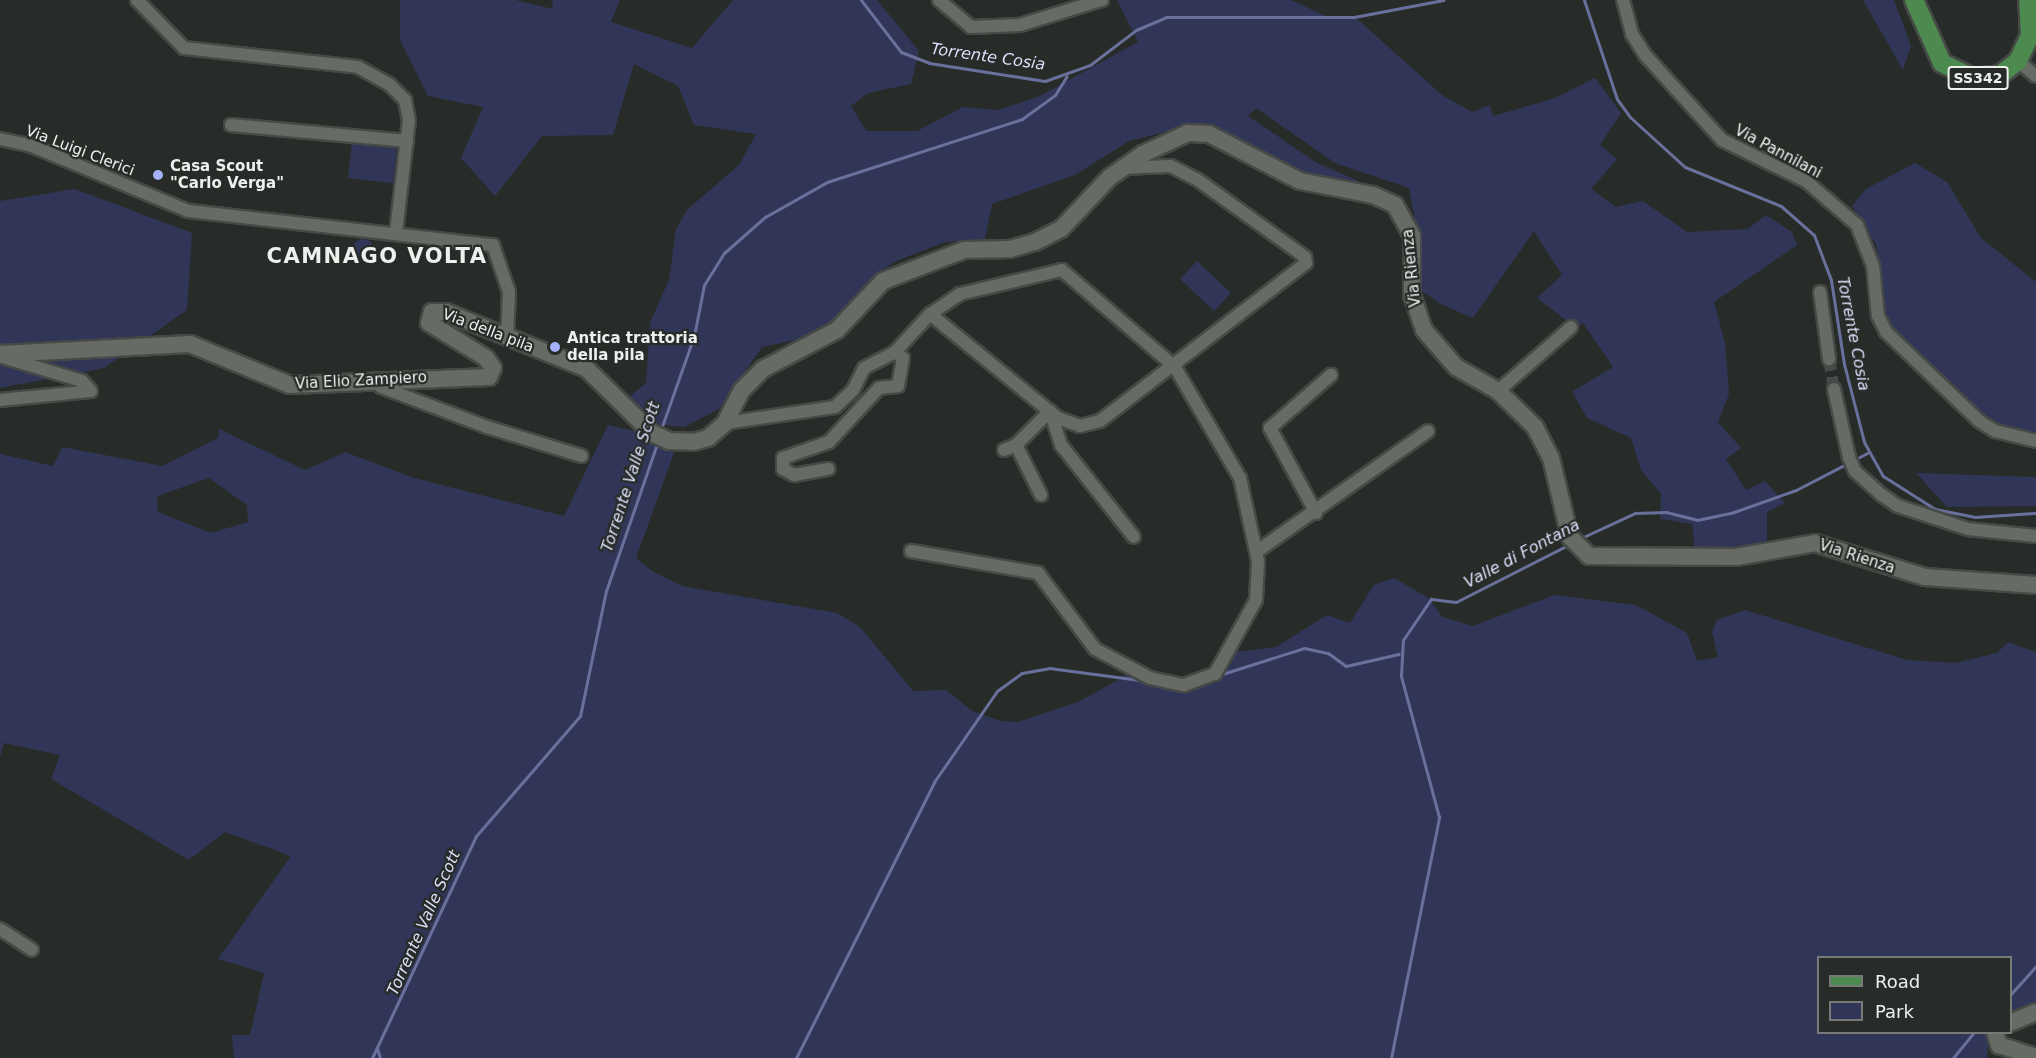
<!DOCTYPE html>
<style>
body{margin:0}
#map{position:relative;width:2036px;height:1058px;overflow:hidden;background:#282c28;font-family:"DejaVu Sans",sans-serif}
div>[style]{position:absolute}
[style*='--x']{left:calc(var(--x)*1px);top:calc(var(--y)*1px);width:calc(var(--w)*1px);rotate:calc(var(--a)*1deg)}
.green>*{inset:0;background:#313658}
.round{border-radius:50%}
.stream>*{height:3px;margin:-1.5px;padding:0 1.5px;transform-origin:1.5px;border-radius:1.5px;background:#69709c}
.street-tunnel>*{height:12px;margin-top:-6px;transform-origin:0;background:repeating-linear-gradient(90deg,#464946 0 12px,transparent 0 18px)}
.roads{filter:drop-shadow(2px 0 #464a46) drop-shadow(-2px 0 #464a46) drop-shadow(0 2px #464a46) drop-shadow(0 -2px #464a46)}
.street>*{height:12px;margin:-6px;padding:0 6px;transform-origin:6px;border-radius:6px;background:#666b66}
.secondary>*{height:16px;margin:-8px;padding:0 8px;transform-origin:8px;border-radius:8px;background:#666b66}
.primary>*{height:18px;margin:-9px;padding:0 9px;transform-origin:9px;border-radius:9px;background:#4d8a4f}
.dots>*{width:16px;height:16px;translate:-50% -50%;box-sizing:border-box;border:3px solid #282c28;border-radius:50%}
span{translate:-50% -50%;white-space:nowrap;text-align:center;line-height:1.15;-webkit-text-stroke:4.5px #282c28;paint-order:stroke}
.shield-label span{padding:2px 4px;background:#282c28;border:2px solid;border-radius:4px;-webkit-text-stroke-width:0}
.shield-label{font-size:14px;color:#eef0ee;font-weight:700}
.street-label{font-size:15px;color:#eef0ee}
.poi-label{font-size:15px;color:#eef0ee;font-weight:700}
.left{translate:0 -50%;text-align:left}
.water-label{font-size:16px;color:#dadffb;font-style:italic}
.district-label{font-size:21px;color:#eef0ee;font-weight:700;letter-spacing:1.5px}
.legend{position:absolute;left:1817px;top:956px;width:195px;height:78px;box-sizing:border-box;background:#282c28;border:2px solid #777a77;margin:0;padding:8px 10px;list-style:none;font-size:18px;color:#eef0ee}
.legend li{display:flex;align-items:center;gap:12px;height:30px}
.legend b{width:30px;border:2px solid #777a77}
</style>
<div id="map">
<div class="green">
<i style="clip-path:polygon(400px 0,515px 0,553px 9px,552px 0,620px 0,611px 22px,692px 48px,733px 0,877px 0,919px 51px,911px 84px,868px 93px,851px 106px,866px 131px,917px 131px,963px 107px,998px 110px,1038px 97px,1138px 42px,1117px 0,1291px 0,1328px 17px,1355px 17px,1442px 95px,1472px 112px,1490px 105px,1493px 116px,1555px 98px,1595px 78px,1621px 113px,1600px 145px,1617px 159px,1591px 189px,1616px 207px,1643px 201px,1687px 232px,1748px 229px,1766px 215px,1792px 232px,1797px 245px,1714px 302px,1725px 343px,1729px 394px,1718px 422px,1741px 448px,1726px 459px,1746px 490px,1765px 481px,1785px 503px,1767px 512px,1767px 543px,1737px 550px,1695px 550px,1692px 524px,1660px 519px,1661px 494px,1641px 470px,1631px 438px,1587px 418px,1572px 392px,1613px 367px,1583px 323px,1576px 328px,1537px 298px,1562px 275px,1534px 231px,1473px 318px,1441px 304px,1419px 289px,1420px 247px,1409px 188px,1335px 163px,1256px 108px,1248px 116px,1317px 163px,1379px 190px,1327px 182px,1276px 163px,1214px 127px,1184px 127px,1129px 141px,1075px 175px,992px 204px,985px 239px,945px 242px,896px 261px,879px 272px,848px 312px,809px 337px,762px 347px,719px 409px,684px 427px,655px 424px,627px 399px,646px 383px,650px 323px,669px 280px,676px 229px,688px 209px,739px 165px,756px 134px,694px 125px,678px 86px,634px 64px,613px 135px,542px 136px,495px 196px,461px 158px,483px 107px,428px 96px,400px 40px)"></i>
<i style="clip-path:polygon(1863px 0,1894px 0,1911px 46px,1903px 70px)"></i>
<i style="clip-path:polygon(352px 141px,397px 146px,393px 183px,348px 178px)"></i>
<i style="clip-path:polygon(1915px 163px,1947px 182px,1981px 238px,2036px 282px,2036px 438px,2004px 427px,1962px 399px,1902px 340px,1886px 315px,1876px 244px,1852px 206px,1866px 189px)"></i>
<i style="clip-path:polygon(75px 189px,192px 233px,187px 310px,104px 368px,0 388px,0 201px)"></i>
<i class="round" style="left:352px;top:239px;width:22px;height:22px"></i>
<i style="clip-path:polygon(1197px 261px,1231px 293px,1214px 311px,1180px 279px)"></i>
<i style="clip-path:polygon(evenodd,608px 425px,645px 433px,675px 450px,636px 558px,652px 571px,682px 586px,837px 613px,860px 627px,913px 691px,946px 690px,972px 711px,1000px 721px,1018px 722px,1080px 701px,1125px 676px,1132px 663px,1185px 682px,1217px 668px,1228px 653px,1276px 647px,1327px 615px,1350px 623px,1374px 585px,1394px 578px,1430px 599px,1442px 617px,1473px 626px,1554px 595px,1636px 605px,1687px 633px,1697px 661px,1718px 657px,1712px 632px,1717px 620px,1745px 610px,1907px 660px,1955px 663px,1997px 653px,2008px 642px,2036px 652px,2036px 1007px,2011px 1016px,2010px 958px,1818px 958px,1818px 1032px,1989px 1033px,1987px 1058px,234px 1058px,232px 1035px,250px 1035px,264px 973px,218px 959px,291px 856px,225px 832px,189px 860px,51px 779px,60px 755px,4px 743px,0 757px,0 454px,53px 466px,62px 447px,162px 466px,218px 438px,219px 429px,305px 470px,345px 452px,414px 478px,564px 516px,608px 425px,209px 478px,247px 505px,248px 522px,211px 533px,158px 512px,157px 496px,209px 478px)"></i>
<i style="clip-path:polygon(1916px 473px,2036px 477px,2036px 506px,1947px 507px)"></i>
</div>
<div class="stream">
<i style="--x:861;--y:0;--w:66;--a:52.4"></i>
<i style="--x:901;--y:52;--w:30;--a:21"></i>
<i style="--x:929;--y:63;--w:117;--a:8.8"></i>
<i style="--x:1045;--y:81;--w:48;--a:-19.6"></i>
<i style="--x:1090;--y:65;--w:58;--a:-37.3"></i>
<i style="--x:1136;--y:30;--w:33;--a:-23"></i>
<i style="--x:1166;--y:17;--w:188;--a:0"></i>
<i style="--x:1354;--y:17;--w:91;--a:-10.8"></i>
<i style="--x:1584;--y:0;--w:104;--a:71.6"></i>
<i style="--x:1617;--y:99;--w:22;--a:54"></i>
<i style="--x:1630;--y:117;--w:74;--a:42.3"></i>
<i style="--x:1685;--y:167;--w:104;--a:22.1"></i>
<i style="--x:1781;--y:206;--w:44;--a:41.3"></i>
<i style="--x:1814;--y:235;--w:48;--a:69.3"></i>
<i style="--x:1831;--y:280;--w:85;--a:81.2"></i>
<i style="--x:1844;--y:364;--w:81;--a:75.6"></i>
<i style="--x:1864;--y:442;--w:39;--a:61"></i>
<i style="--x:1883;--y:476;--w:62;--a:32.4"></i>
<i style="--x:1935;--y:509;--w:41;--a:11.3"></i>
<i style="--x:1975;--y:517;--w:61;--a:-3.8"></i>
<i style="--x:660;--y:432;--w:102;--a:-70.5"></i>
<i style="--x:694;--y:336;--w:52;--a:-78.9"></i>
<i style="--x:704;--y:285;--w:38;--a:-58"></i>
<i style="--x:724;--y:253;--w:55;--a:-41.3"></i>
<i style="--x:765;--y:217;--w:71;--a:-29.4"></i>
<i style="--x:827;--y:182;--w:205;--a:-17.9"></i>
<i style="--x:1022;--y:119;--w:41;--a:-36"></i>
<i style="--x:1055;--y:95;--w:22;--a:-58"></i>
<i style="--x:1854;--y:460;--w:17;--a:-28"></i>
<i style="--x:1579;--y:539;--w:62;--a:-24.9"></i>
<i style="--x:1635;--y:513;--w:31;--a:-2"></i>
<i style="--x:1666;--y:512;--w:32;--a:14"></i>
<i style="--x:1697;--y:520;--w:35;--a:-12"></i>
<i style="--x:1731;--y:513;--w:69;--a:-19.5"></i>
<i style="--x:1796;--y:490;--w:59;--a:-27.4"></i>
<i style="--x:1219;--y:675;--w:89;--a:-17.6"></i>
<i style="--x:1304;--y:648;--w:25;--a:12"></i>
<i style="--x:1328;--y:653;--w:22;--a:36"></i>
<i style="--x:1346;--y:666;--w:54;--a:-12.8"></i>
<i style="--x:2010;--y:995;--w:39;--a:-48"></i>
<i style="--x:377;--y:1048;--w:10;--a:73"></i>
<i style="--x:372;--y:1058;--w:245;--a:-64.9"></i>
<i style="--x:476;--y:836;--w:159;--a:-49.1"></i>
<i style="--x:580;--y:716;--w:128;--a:-78.3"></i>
<i style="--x:606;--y:591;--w:159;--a:-70.9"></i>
<i style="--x:796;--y:1058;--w:309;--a:-63.4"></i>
<i style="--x:934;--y:782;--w:111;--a:-55.3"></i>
<i style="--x:997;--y:691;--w:31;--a:-36"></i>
<i style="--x:1022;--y:673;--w:27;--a:-10"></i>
<i style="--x:1049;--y:668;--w:99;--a:7.6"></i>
<i style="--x:1391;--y:1058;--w:246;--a:-78.7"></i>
<i style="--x:1439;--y:817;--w:146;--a:-105.1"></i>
<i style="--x:1401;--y:676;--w:36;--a:-87"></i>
<i style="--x:1403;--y:640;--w:50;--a:-55.7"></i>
<i style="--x:1431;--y:599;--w:25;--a:7"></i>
<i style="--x:1456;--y:602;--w:126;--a:-27"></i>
<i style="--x:1953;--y:1058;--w:33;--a:-51"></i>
</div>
<div class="street-tunnel">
<i style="--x:1829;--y:359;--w:30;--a:81"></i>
</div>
<div class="roads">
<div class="street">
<i style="--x:137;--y:0;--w:67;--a:45.6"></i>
<i style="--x:184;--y:48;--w:175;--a:6.2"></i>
<i style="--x:358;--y:67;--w:35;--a:29"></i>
<i style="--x:389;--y:84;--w:23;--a:45"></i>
<i style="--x:405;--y:100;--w:20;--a:79"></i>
<i style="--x:409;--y:120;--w:113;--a:96.6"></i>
<i style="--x:939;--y:0;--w:42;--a:40.2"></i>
<i style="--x:971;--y:27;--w:49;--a:-2.3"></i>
<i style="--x:1020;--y:25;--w:86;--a:-17"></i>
<i style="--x:1623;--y:0;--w:35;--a:75"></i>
<i style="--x:1632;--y:34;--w:26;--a:58"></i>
<i style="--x:1646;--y:56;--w:113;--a:47.9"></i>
<i style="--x:1722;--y:140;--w:93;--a:26"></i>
<i style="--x:1806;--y:181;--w:67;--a:40.8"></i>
<i style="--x:1857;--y:225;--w:44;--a:68.7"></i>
<i style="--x:1873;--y:266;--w:50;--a:84.3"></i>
<i style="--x:1878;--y:316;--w:18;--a:63"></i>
<i style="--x:1886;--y:332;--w:129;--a:43.7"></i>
<i style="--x:1979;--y:421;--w:19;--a:32"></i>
<i style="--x:1995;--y:431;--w:42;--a:13.7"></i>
<i style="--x:2018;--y:61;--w:23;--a:40"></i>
<i style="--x:231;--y:125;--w:177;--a:5.2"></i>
<i style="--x:0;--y:139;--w:33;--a:12"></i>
<i style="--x:32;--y:146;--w:169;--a:22.6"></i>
<i style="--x:188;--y:211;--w:307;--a:6.4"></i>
<i style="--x:493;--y:245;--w:50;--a:71.2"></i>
<i style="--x:509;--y:292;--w:47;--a:92.4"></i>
<i style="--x:1820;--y:292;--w:68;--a:82.3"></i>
<i style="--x:895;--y:352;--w:52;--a:-47.4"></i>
<i style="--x:930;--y:314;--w:165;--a:39.1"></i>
<i style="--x:1058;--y:418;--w:23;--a:20"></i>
<i style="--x:1080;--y:426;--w:21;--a:-14"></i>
<i style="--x:1100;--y:421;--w:260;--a:-37.5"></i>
<i style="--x:1306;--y:263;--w:6;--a:-99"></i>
<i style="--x:1305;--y:257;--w:132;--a:-144.3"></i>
<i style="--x:1198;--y:180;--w:31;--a:-153"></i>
<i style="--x:1170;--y:166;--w:50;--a:177.7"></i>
<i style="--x:377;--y:379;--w:9;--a:63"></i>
<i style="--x:381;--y:387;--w:113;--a:20.7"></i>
<i style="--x:487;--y:427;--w:99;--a:17"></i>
<i style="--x:1834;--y:389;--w:70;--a:77.6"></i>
<i style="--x:1849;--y:457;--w:15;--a:67"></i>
<i style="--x:1855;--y:471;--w:36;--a:42"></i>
<i style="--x:1882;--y:495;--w:19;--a:35"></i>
<i style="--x:1898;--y:506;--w:74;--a:18.2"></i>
<i style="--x:1968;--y:529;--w:68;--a:5.9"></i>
<i style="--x:1498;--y:391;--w:97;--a:-41.2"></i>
<i style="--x:0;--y:400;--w:91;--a:-5.6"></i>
<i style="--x:91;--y:391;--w:13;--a:-132"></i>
<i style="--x:82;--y:381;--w:84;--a:-163.3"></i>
<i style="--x:1050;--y:411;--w:36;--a:72"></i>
<i style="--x:1061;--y:445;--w:117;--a:51.6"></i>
<i style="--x:725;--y:423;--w:111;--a:-8.3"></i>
<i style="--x:835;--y:407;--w:25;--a:-43"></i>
<i style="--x:853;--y:390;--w:25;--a:-63"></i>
<i style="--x:864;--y:368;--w:35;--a:-27"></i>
<i style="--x:895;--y:352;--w:10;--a:37"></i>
<i style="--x:903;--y:358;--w:28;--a:100"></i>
<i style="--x:898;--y:386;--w:19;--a:174"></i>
<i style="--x:879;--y:388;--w:74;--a:132.8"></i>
<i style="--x:829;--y:442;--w:49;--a:160.8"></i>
<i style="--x:783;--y:458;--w:11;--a:90"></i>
<i style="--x:783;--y:469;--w:13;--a:29"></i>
<i style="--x:794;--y:475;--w:35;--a:-10"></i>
<i style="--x:1004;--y:450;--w:13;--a:-23"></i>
<i style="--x:1041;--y:495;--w:56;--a:-116.6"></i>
<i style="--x:1016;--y:445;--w:48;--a:-45"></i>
<i style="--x:1316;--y:513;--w:97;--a:-118.4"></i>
<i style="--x:1270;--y:428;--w:81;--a:-41"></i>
<i style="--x:911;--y:551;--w:129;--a:9.8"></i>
<i style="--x:1038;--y:573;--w:95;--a:53.1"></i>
<i style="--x:1095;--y:649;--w:62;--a:27.8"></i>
<i style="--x:1150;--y:678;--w:35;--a:12"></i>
<i style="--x:1184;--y:685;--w:33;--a:-20"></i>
<i style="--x:1215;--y:674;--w:85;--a:-61"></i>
<i style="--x:1256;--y:600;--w:39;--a:-87"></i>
<i style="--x:1258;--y:561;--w:85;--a:-102.2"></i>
<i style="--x:1240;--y:478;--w:129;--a:-120.4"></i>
<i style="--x:1175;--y:367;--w:149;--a:-139.4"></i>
<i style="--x:1062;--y:270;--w:105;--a:166.8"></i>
<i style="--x:960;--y:294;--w:36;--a:146"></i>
<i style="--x:1256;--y:552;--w:210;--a:-35.1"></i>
<i style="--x:0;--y:929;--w:38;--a:33"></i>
</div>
<div class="secondary">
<i style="--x:0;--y:354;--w:190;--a:-3"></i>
<i style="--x:190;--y:344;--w:108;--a:22.3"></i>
<i style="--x:290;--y:385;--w:199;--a:-2.3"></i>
<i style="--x:489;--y:377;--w:10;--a:-66"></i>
<i style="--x:493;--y:368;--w:12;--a:-125"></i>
<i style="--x:486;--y:358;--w:67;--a:-148.4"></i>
<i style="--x:429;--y:323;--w:11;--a:-75"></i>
<i style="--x:432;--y:312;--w:14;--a:0"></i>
<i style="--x:446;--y:312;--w:152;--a:22"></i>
<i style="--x:587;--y:369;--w:91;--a:44.6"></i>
<i style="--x:652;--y:433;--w:19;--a:25"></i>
<i style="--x:669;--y:441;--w:24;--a:2"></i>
<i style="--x:693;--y:442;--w:16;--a:-15"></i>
<i style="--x:708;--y:438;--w:23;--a:-41"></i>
<i style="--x:725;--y:423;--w:37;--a:-63"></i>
<i style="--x:742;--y:390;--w:30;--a:-45"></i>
<i style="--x:763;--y:369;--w:84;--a:-27.8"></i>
<i style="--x:837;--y:330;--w:67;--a:-46.8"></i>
<i style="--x:883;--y:281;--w:87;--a:-20.9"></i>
<i style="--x:964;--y:250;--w:46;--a:-1.2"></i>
<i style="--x:1010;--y:249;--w:26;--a:-16"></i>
<i style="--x:1035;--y:242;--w:29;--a:-27"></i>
<i style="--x:1061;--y:229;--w:71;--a:-46.7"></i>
<i style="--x:1110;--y:177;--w:40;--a:-34.9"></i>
<i style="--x:1143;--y:154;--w:50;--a:-25"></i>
<i style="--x:1188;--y:133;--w:21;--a:3"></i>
<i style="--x:1209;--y:134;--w:102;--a:27.3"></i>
<i style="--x:1300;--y:181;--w:74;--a:10.9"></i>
<i style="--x:1373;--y:195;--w:24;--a:24"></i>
<i style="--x:1395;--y:205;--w:35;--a:61"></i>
<i style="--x:1412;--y:236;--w:59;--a:90"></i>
<i style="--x:1412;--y:295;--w:37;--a:71"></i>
<i style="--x:1424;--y:330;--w:49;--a:49.1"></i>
<i style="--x:1456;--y:367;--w:48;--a:29.7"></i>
<i style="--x:1498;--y:391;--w:52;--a:44.2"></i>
<i style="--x:1535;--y:427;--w:35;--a:63"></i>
<i style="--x:1551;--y:458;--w:81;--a:76.5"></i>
<i style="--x:1570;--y:537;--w:27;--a:45"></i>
<i style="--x:1589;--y:556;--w:147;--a:0.4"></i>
<i style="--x:1736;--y:557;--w:80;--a:-10"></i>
<i style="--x:1815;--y:543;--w:115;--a:17.2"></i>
<i style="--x:1925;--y:577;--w:111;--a:4.1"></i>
<i style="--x:2010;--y:1023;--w:28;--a:-23"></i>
<i style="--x:1995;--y:1032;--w:14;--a:73"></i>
<i style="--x:1999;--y:1045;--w:39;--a:18"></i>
</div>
<div class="primary">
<i style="--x:1914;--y:0;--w:69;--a:66"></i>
<i style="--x:1942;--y:63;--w:34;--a:26"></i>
<i style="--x:1973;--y:78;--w:27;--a:-6"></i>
<i style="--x:2000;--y:75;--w:23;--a:-38"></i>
<i style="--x:2018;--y:61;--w:29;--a:-65"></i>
<i style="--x:2030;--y:35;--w:35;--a:-93"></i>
</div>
</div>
<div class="dots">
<i style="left:158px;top:175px;background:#a6b1fc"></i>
<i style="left:555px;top:347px;background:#a6b1fc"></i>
</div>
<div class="shield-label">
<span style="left:1978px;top:78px">SS342</span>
</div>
<div class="street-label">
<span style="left:80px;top:151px;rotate:21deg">Via Luigi Clerici</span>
<span style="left:1778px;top:152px;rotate:28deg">Via Pannilani</span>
<span style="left:1412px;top:268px;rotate:-96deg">Via Rienza</span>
<span style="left:488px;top:331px;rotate:21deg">Via della pila</span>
<span style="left:361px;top:381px;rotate:-3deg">Via Elio Zampiero</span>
<span style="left:1857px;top:557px;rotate:18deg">Via Rienza</span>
</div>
<div class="poi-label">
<span class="left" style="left:170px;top:175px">Casa Scout<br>"Carlo Verga"</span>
<span class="left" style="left:567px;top:347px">Antica trattoria<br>della pila</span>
</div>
<div class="water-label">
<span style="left:988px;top:57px;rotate:8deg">Torrente Cosia</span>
<span style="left:1853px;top:334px;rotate:79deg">Torrente Cosia</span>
<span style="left:631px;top:477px;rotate:-72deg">Torrente Valle Scott</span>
<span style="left:1522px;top:554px;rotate:-28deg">Valle di Fontana</span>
<span style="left:424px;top:923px;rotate:-66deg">Torrente Valle Scott</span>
</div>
<div class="district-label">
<span style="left:377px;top:256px">CAMNAGO VOLTA</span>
</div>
<ul class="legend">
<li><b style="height:8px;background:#4d8a4f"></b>Road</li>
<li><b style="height:16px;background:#313658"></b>Park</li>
</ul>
</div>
